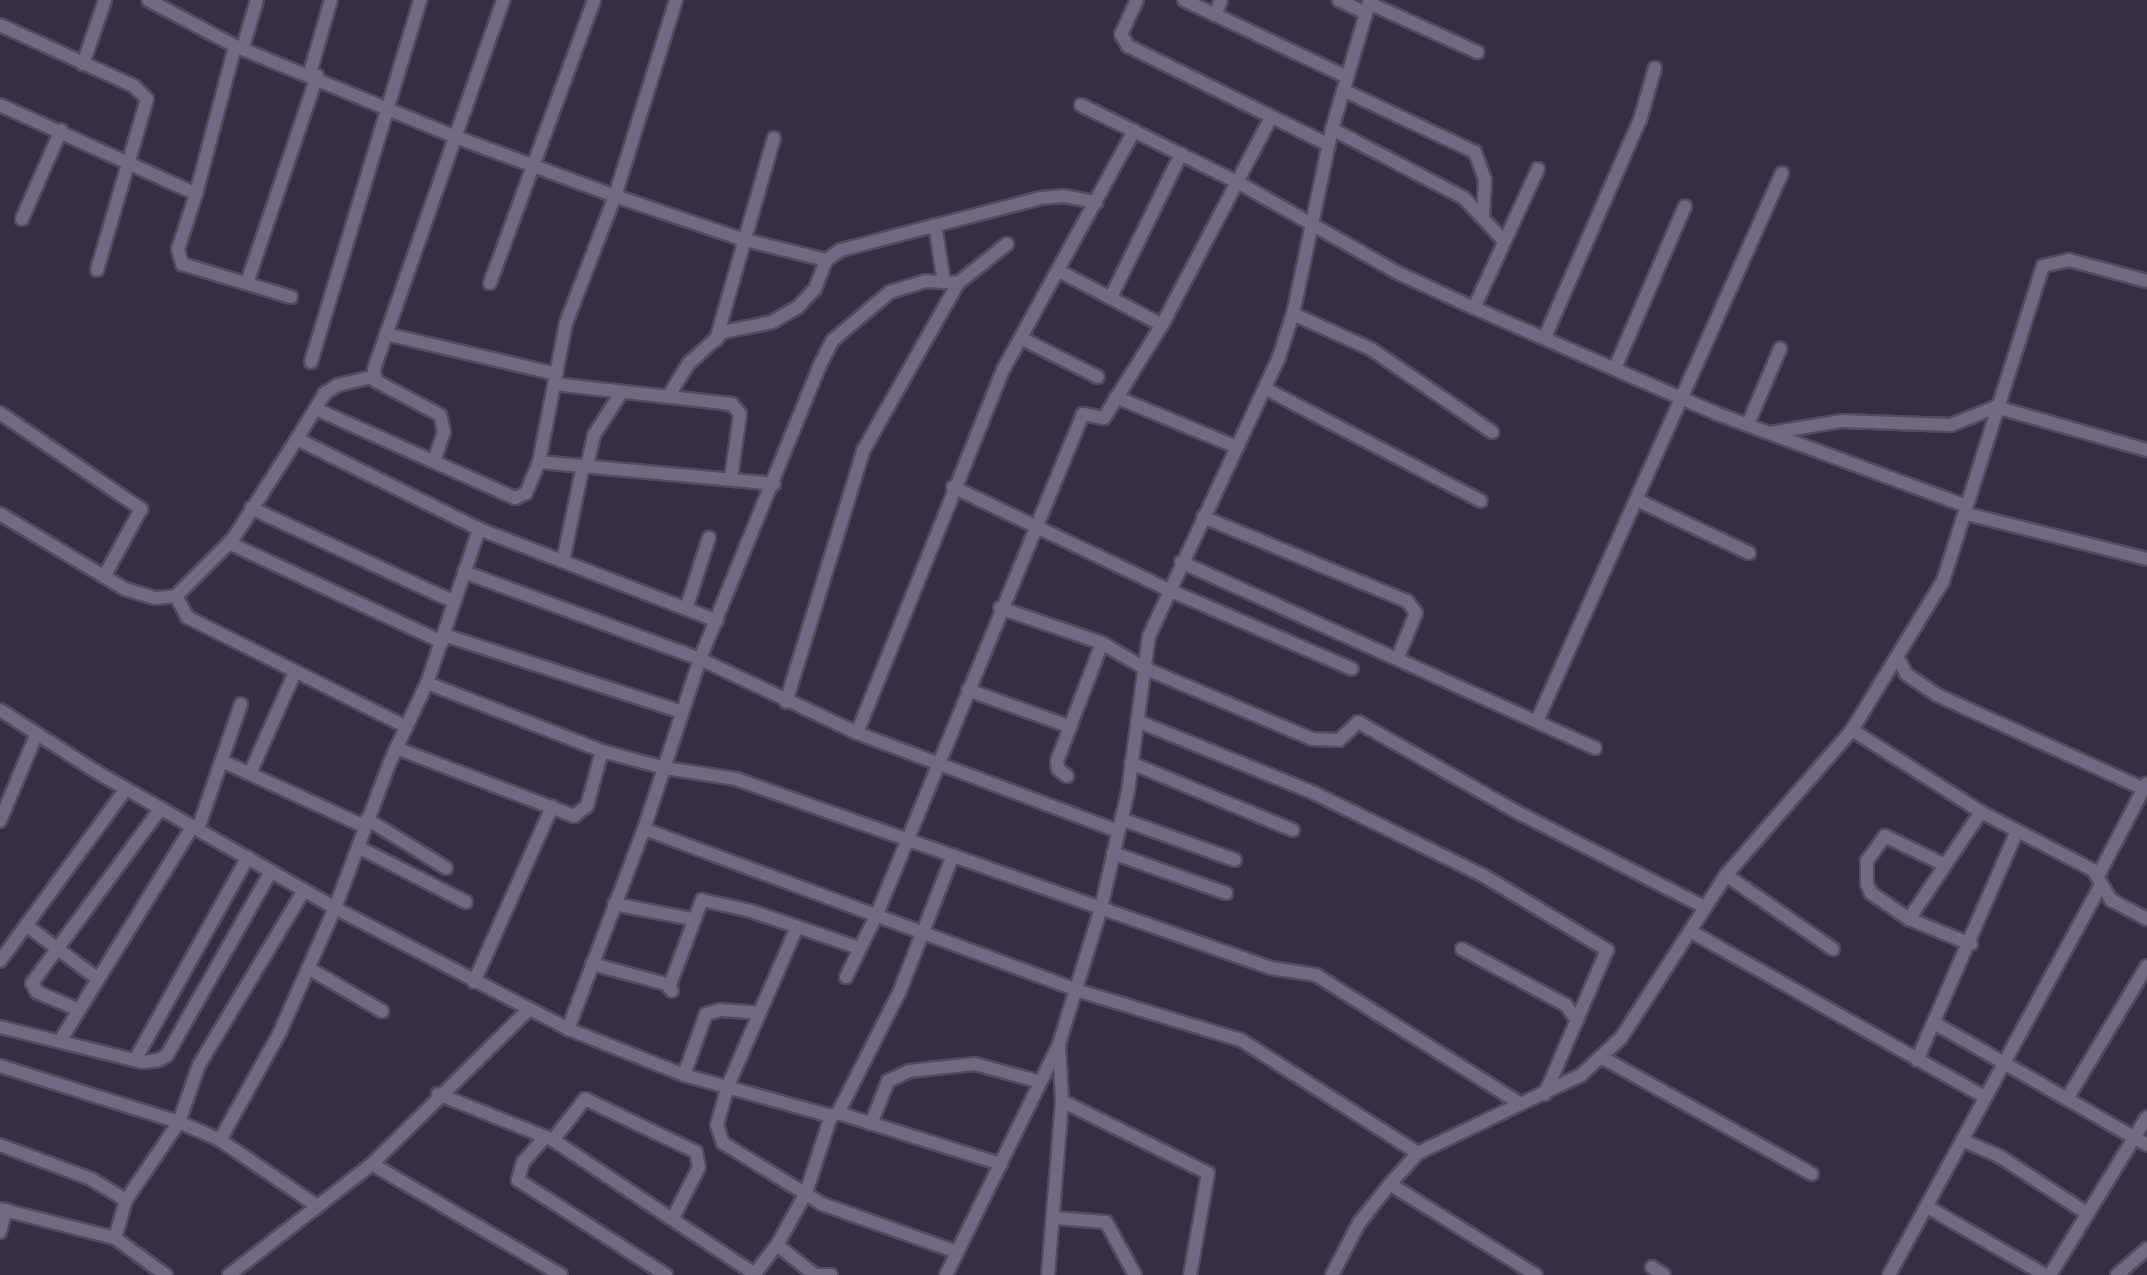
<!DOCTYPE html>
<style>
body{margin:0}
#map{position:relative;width:2147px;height:1275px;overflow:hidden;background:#372e45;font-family:Manrope,sans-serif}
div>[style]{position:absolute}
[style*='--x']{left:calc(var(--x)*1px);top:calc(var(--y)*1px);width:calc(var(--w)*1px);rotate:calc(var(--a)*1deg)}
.roads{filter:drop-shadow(2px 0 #534b5e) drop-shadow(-2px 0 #534b5e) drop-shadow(0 2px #534b5e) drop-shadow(0 -2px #534b5e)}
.minor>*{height:12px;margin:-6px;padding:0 6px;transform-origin:6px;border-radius:6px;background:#736983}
span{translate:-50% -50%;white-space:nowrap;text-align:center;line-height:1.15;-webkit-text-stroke:7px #2d243b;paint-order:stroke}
</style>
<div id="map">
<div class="roads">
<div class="minor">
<i style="--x:1137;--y:0;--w:38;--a:115"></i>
<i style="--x:1121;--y:34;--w:14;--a:60"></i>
<i style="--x:1128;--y:46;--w:224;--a:26.2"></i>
<i style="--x:1184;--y:0;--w:180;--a:25.3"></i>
<i style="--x:1339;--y:0;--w:30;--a:26"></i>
<i style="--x:1369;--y:3;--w:119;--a:24.4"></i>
<i style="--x:1215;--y:15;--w:16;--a:-68"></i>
<i style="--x:0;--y:25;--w:147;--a:24.5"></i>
<i style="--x:134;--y:86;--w:18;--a:45"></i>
<i style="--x:147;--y:99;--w:178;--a:106.3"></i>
<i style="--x:235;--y:46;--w:236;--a:22.4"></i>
<i style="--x:453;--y:136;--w:173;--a:20.3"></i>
<i style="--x:615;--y:196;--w:133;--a:18.8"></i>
<i style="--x:741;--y:239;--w:88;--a:13.9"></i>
<i style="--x:243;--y:47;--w:49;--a:-73.4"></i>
<i style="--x:83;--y:64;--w:68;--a:-71"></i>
<i style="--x:309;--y:76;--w:79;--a:-73.9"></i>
<i style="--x:1343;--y:90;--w:146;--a:25.2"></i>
<i style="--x:1475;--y:152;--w:29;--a:70"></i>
<i style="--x:1485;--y:179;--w:37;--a:93"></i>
<i style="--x:0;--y:105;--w:215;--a:24.4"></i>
<i style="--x:196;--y:194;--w:153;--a:-75.2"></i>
<i style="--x:235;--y:46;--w:98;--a:-152.1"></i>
<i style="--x:1081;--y:105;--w:176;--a:26.3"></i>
<i style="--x:1239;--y:183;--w:180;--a:29.5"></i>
<i style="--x:1396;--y:272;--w:86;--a:24.8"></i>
<i style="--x:1474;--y:308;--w:263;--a:23.5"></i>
<i style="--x:1715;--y:413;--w:268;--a:20.3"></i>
<i style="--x:1332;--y:129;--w:149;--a:27.6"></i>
<i style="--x:1464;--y:198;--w:59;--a:47.1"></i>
<i style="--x:196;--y:194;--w:58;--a:108.1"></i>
<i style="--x:178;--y:249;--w:16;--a:75"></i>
<i style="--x:182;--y:264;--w:114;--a:16.8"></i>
<i style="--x:22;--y:219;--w:97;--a:-66.3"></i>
<i style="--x:935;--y:225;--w:58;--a:81"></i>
<i style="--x:1059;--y:271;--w:116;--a:27.7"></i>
<i style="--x:247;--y:283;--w:219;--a:-71.3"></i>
<i style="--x:490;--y:283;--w:302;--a:-69.8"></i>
<i style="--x:1112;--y:295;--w:157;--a:-63.9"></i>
<i style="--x:1474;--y:308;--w:153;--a:-65.3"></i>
<i style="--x:1293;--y:314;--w:85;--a:24.2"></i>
<i style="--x:1371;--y:349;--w:147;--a:34.4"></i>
<i style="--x:386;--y:334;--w:175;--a:13.2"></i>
<i style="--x:1545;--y:337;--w:237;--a:-66.4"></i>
<i style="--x:1640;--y:120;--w:54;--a:-73.9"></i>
<i style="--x:1021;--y:338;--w:86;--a:26.9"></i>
<i style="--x:716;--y:340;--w:210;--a:-74"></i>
<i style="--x:311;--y:362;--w:378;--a:-73.2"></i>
<i style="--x:1615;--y:368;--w:176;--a:-66.6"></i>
<i style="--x:554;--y:384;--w:179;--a:6.4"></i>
<i style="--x:732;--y:404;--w:13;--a:51"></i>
<i style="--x:740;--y:414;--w:65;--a:98"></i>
<i style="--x:1266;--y:389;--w:242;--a:27.5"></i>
<i style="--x:669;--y:395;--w:36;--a:-58"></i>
<i style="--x:688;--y:364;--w:47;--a:-42.4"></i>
<i style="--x:723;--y:332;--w:50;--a:-11.5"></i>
<i style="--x:772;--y:322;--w:30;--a:-30"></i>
<i style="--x:798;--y:307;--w:25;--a:-47"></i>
<i style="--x:815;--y:289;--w:31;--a:-69"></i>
<i style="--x:826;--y:260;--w:18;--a:-34"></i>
<i style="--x:841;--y:250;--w:207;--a:-14.6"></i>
<i style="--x:1041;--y:198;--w:23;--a:-5"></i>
<i style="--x:1064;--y:196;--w:33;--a:11"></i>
<i style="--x:1116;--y:397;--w:131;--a:22.5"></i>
<i style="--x:316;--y:409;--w:218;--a:24.1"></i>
<i style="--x:515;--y:498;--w:12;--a:-24"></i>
<i style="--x:526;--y:493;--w:34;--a:-67"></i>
<i style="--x:539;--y:462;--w:142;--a:-79"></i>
<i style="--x:566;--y:323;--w:136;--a:-68.9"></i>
<i style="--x:615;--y:196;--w:205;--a:-72.7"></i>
<i style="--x:0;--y:413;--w:171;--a:34.2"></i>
<i style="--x:141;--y:509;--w:77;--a:118.6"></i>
<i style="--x:1748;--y:424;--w:82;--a:-66.9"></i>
<i style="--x:1770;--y:433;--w:73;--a:-9.5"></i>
<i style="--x:1842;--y:421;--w:109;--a:2.1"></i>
<i style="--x:1951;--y:425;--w:48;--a:-21.8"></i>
<i style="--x:1996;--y:407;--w:157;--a:15.9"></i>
<i style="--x:297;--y:439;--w:54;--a:-58.7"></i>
<i style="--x:325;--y:393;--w:15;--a:-32"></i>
<i style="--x:338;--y:385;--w:37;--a:-13"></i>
<i style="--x:434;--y:461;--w:31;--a:-71"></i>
<i style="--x:444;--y:432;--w:17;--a:-103"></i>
<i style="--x:440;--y:415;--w:72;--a:-152"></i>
<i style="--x:376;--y:381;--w:12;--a:-99"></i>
<i style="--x:374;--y:369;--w:391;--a:-70.7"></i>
<i style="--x:539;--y:462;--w:236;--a:5.3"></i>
<i style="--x:587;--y:466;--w:32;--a:-77"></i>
<i style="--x:594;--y:435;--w:50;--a:-57.3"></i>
<i style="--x:953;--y:487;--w:239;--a:25.5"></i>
<i style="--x:1169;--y:590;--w:199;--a:23.3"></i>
<i style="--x:1637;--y:500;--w:124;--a:25.3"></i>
<i style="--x:251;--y:508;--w:224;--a:24.8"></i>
<i style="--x:0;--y:514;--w:146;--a:31"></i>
<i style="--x:125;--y:589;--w:31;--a:17"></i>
<i style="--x:155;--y:598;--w:21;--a:-5"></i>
<i style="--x:176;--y:596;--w:24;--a:62"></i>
<i style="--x:187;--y:617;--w:244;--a:26.6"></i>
<i style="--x:1967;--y:514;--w:186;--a:14"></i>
<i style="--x:1203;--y:517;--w:221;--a:22.4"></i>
<i style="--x:1407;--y:601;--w:15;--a:53"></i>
<i style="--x:1416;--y:613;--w:48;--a:112.2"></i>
<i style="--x:229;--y:543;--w:235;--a:24.9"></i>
<i style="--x:563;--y:561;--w:98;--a:-78.2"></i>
<i style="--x:1181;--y:562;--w:454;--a:24.2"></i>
<i style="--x:464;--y:572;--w:252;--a:20.2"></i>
<i style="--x:700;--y:659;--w:174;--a:25.2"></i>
<i style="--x:857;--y:733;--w:279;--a:20.6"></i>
<i style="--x:176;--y:596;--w:81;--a:-45"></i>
<i style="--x:233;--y:539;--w:119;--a:-57.4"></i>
<i style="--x:297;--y:439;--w:203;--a:26.3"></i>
<i style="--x:1000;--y:608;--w:108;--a:18.9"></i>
<i style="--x:1102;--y:643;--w:49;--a:30.8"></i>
<i style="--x:1144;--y:668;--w:182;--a:22.9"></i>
<i style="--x:1312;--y:739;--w:27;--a:2"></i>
<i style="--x:1339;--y:740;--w:26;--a:-43"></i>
<i style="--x:1358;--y:722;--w:183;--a:29.5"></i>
<i style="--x:1517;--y:812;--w:210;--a:26.9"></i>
<i style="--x:686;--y:609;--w:75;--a:-72.1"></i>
<i style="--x:444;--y:635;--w:248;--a:17.9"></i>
<i style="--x:1898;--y:658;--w:18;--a:63"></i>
<i style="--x:1906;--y:674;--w:37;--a:34"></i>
<i style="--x:1937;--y:695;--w:227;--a:24.4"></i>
<i style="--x:427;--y:683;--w:188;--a:21.2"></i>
<i style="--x:602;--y:751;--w:65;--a:15.1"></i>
<i style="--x:665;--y:768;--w:72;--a:8.8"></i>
<i style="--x:736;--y:779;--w:567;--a:19.46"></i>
<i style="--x:1271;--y:968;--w:46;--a:8.8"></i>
<i style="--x:1316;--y:975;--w:239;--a:32.2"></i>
<i style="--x:968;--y:690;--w:109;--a:19.8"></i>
<i style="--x:786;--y:702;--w:263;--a:-72.9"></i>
<i style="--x:863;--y:451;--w:193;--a:-60.5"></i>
<i style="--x:958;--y:283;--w:63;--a:-38.5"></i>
<i style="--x:0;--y:710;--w:113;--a:32.7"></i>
<i style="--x:95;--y:771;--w:276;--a:29.7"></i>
<i style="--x:335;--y:908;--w:263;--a:27.4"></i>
<i style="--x:568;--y:1029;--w:125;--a:21.6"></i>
<i style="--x:684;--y:1075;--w:153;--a:15.6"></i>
<i style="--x:831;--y:1116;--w:8;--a:-23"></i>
<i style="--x:838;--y:1113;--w:171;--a:17.4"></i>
<i style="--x:1137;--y:721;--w:191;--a:22.1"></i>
<i style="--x:1314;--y:793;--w:189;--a:26"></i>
<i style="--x:1484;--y:876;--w:144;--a:31"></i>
<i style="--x:1607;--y:950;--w:157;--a:113.3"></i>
<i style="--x:1537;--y:721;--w:600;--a:-65.91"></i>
<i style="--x:1852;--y:730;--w:153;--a:32.4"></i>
<i style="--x:1981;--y:812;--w:126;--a:27.4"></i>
<i style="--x:2093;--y:870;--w:35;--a:59"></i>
<i style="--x:2111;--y:900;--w:41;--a:27.8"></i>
<i style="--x:857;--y:733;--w:391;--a:-68.1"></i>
<i style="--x:1003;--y:370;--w:273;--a:-61.3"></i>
<i style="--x:396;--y:748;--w:191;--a:20.9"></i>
<i style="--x:574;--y:816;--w:16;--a:-38"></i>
<i style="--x:587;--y:806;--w:57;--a:-74.7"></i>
<i style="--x:222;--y:761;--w:156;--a:24.6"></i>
<i style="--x:1131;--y:763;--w:175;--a:22.5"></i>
<i style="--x:251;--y:771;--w:108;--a:-66"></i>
<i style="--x:1067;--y:776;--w:11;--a:-142"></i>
<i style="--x:1058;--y:769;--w:8;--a:-97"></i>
<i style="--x:1057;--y:761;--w:126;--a:-69.1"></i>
<i style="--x:367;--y:819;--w:93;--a:31.8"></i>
<i style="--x:1121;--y:819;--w:121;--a:19.8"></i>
<i style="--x:0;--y:821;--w:95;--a:-67.2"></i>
<i style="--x:198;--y:829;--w:132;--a:-71"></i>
<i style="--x:644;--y:829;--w:461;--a:20.4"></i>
<i style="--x:1076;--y:990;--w:172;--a:16.9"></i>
<i style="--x:1241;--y:1040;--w:210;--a:32.6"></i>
<i style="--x:358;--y:847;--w:121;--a:27"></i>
<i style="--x:1113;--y:853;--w:120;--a:19.5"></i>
<i style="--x:1945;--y:865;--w:67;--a:-154.2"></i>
<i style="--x:1885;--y:836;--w:31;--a:126"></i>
<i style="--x:1867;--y:861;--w:23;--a:90"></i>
<i style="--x:1867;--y:884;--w:10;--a:66"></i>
<i style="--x:1871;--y:893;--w:46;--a:34.4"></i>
<i style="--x:1909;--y:919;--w:67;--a:22"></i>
<i style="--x:1726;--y:875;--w:130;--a:34.7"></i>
<i style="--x:2098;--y:876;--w:104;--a:-62.4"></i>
<i style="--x:614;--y:904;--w:79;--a:10.9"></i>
<i style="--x:1909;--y:919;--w:129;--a:-56.1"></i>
<i style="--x:26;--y:925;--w:90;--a:36.9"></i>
<i style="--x:797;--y:927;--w:173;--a:113.5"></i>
<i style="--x:728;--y:1086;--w:41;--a:105.8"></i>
<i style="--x:717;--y:1125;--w:19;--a:72"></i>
<i style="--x:723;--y:1143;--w:116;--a:31.6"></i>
<i style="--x:822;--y:1204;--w:143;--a:19.6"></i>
<i style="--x:1690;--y:931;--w:338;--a:29.4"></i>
<i style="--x:1462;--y:949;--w:118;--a:28.3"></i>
<i style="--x:1566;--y:1005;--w:19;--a:55"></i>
<i style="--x:0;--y:961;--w:213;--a:-53.8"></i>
<i style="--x:592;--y:964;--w:77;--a:15.1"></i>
<i style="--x:666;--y:984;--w:9;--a:49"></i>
<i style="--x:308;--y:968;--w:86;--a:30.2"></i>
<i style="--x:846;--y:977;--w:70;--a:-63.8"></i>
<i style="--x:877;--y:914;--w:541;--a:-67.61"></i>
<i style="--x:1083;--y:414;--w:21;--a:11"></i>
<i style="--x:1104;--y:418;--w:110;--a:-58.1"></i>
<i style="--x:1162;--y:325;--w:235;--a:-62.3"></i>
<i style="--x:474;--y:982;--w:192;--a:-66"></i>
<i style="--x:670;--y:985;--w:91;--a:-69.4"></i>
<i style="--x:702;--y:900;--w:50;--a:12.7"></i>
<i style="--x:751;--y:911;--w:114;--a:18.9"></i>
<i style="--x:79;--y:1010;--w:46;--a:-156.8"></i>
<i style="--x:37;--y:992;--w:10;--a:-119"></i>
<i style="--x:32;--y:983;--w:217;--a:-53.6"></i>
<i style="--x:1936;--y:1024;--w:243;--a:29.8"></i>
<i style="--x:0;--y:1027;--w:147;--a:13.8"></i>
<i style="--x:143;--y:1062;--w:16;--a:-7"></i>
<i style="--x:159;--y:1060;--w:9;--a:-32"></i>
<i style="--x:167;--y:1055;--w:211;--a:-60.5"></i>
<i style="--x:568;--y:1029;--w:214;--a:-69.2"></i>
<i style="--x:644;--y:829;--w:179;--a:-71.8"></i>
<i style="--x:700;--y:659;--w:318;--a:-67.8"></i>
<i style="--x:820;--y:365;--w:28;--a:-63"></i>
<i style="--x:833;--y:340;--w:75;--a:-40.1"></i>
<i style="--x:890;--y:292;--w:37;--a:-17"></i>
<i style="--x:925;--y:281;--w:33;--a:3"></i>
<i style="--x:60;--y:1041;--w:253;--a:-58.3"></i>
<i style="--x:1601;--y:1057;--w:241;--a:29"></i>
<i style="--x:135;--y:1060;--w:232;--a:-60.9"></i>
<i style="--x:1917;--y:1060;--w:250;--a:-66.4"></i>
<i style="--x:0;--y:1066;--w:188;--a:17.4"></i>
<i style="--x:179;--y:1122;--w:60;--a:-70.7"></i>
<i style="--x:199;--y:1065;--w:204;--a:-59"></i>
<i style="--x:684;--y:1075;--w:65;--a:-70.2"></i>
<i style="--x:706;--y:1014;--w:15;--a:-16"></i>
<i style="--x:720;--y:1010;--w:39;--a:4"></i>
<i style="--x:438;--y:1094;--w:124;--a:21.8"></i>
<i style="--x:553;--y:1140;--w:244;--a:33.6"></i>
<i style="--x:2067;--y:1099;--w:155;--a:-59"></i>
<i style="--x:1062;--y:1101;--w:163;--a:26.3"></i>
<i style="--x:1208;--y:1173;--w:104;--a:100"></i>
<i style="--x:838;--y:1113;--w:135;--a:-63.1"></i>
<i style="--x:899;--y:993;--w:148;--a:-68.6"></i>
<i style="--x:871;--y:1124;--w:46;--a:-68.4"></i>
<i style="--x:888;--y:1081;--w:23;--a:-25"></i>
<i style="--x:909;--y:1071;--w:66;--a:-6.1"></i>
<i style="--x:975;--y:1064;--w:68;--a:15.3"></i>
<i style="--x:545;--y:1137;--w:33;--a:131"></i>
<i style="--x:523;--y:1162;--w:19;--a:106"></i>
<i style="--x:518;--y:1180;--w:176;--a:32.7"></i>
<i style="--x:220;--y:1140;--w:124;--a:-60.9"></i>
<i style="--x:280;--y:1032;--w:136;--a:-66.1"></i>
<i style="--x:335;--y:908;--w:154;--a:-69.4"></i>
<i style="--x:389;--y:764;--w:89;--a:-64.9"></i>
<i style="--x:427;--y:683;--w:163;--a:-71.3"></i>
<i style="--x:479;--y:529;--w:255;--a:21.1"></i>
<i style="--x:553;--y:1140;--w:52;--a:-52"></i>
<i style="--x:585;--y:1099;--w:123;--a:25.5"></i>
<i style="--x:696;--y:1152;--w:15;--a:79"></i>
<i style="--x:699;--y:1167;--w:57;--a:117"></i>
<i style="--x:1962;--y:1140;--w:40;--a:23.4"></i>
<i style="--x:1999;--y:1156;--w:106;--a:33.1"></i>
<i style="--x:0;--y:1145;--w:97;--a:20.5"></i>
<i style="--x:91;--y:1179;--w:41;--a:31"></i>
<i style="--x:372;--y:1164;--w:219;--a:30.4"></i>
<i style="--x:1929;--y:1208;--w:134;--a:30"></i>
<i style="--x:0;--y:1209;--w:119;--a:14.2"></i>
<i style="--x:115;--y:1238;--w:63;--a:36"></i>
<i style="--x:1055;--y:1218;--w:51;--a:4.5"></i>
<i style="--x:1106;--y:1222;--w:60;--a:61.3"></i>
<i style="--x:0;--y:1232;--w:23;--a:-75"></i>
<i style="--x:115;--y:1238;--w:40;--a:-74"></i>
<i style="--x:126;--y:1200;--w:94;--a:-55.8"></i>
<i style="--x:179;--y:1122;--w:45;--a:23.7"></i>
<i style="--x:220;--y:1140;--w:117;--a:34.2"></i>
<i style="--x:1652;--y:1267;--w:14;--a:34"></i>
<i style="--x:229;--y:1275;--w:181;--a:-37.8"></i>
<i style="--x:372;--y:1164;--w:221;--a:-44.6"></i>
<i style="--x:754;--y:1275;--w:38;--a:-53"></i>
<i style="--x:831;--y:1275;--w:16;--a:180"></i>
<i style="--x:815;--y:1275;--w:48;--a:-141.7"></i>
<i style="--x:777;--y:1245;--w:60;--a:-60.9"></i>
<i style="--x:806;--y:1193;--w:81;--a:-72"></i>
<i style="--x:946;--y:1275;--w:257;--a:-63.9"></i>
<i style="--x:1059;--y:1044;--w:142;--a:-72.8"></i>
<i style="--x:1101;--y:908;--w:120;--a:-77"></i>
<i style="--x:1128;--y:791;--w:156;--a:-82.3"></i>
<i style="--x:1149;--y:636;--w:308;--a:-65"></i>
<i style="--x:1279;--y:357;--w:45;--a:-72"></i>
<i style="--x:1293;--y:314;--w:189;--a:-78.1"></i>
<i style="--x:1332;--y:129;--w:134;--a:-73.6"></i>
<i style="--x:1048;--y:1275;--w:175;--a:-85.4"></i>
<i style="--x:1062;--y:1101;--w:56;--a:-93.1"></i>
<i style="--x:1332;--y:1275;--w:59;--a:-62.6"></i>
<i style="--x:1359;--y:1223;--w:50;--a:-51.5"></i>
<i style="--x:1536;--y:1275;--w:172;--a:-148.1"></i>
<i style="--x:1390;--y:1184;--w:42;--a:-47.9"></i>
<i style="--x:1418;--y:1153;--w:181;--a:-25.6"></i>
<i style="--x:1581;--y:1075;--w:54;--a:-42.8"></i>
<i style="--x:1621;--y:1038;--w:194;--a:-57.2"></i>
<i style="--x:1726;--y:875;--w:192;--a:-49"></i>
<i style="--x:1852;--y:730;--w:175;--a:-58.6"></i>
<i style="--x:1943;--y:581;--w:330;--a:-72.4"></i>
<i style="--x:2043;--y:266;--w:27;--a:-13"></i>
<i style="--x:2069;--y:260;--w:81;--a:15.1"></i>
<i style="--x:1889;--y:1275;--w:442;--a:-61.5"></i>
<i style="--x:2050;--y:1275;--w:185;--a:-58.5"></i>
<i style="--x:2117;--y:1275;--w:40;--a:-41"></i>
</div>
</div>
</div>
